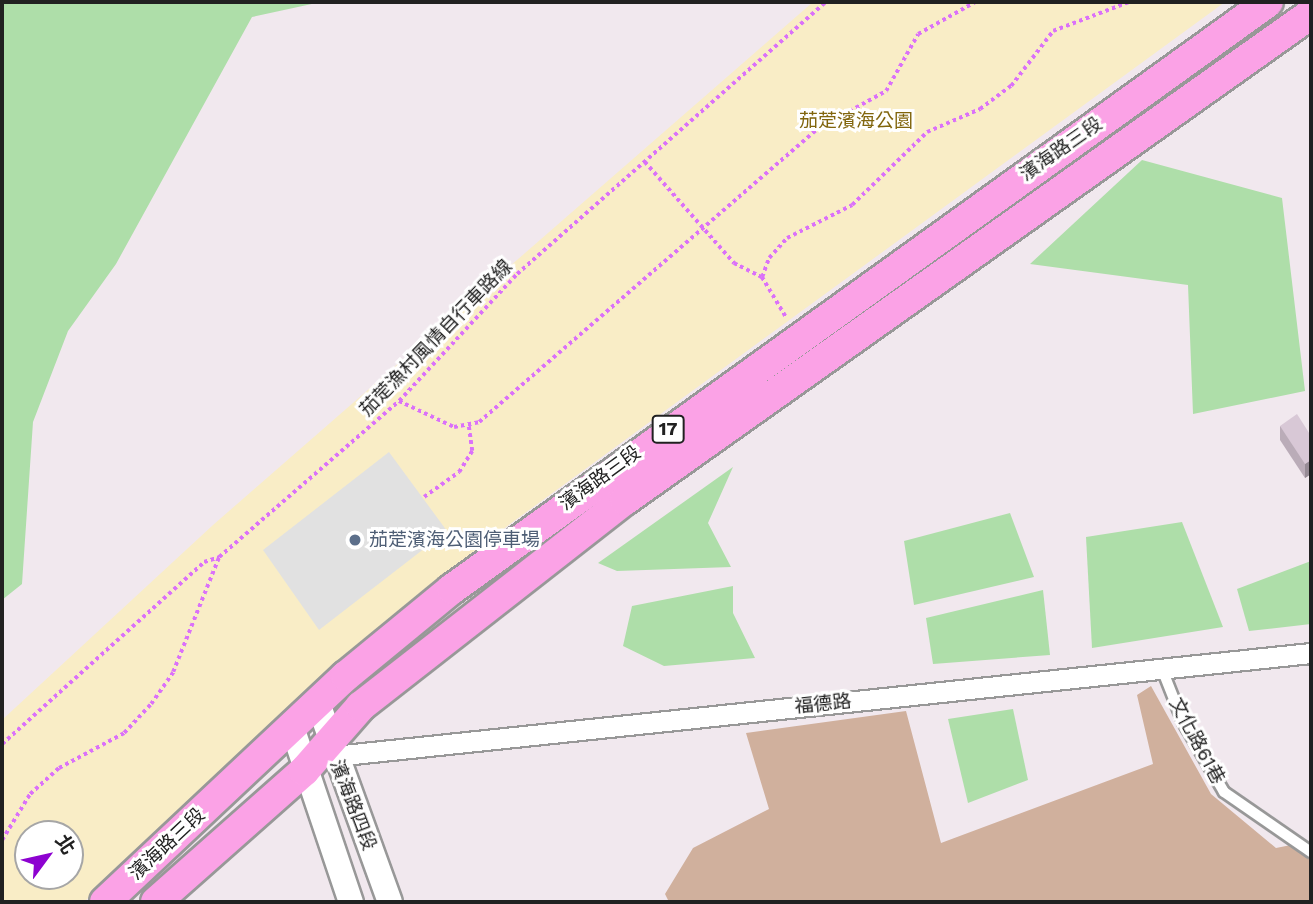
<!DOCTYPE html>
<meta charset="utf-8">
<style>
body{margin:0}
#map{position:relative;width:1313px;height:904px;overflow:hidden;background:#f1e8ee;font-family:"Work Sans","Noto Sans TC",sans-serif}
div>[style]{position:absolute}
[style*='--x']{left:calc(var(--x)*1px);top:calc(var(--y)*1px);width:calc(var(--w)*1px);rotate:calc(var(--a)*1deg)}
.forest>*{inset:0;background:#d0b09d}
.park>*{inset:0;background:#f9edc6}
.parking>*{inset:0;background:#e1e1e1}
.water>*{inset:0;background:#aedea9}
.path>*{height:3.5px;margin-top:-1.75px;transform-origin:0;background:repeating-linear-gradient(90deg,#db71f9 0 3.5px,transparent 0 7px)}
.roads{filter:drop-shadow(2px 0 #989898) drop-shadow(-2px 0 #989898) drop-shadow(0 2px #989898) drop-shadow(0 -2px #989898)}
.service>*{height:10px;margin:-5px;padding:0 5px;transform-origin:5px;border-radius:5px;background:#fff}
.minor>*{height:19px;margin:-9.5px;padding:0 9.5px;transform-origin:9.5px;border-radius:9.5px;background:#fff}
.tertiary>*{height:24px;margin:-12px;padding:0 12px;transform-origin:12px;border-radius:12px;background:#fff}
.primary>*{height:30px;margin:-15px;padding:0 15px;transform-origin:15px;border-radius:15px;background:#fba2e6}
.wall>*{inset:0;background:#baacb8}
.shaded-wall>*{inset:0;background:#978c96}
.building>*{inset:0;background:#d8c8d6}
.dots>*{width:19px;height:19px;translate:-50% -50%;box-sizing:border-box;border:4px solid #fff;border-radius:50%}
span{translate:-50% -50%;white-space:nowrap;text-align:center;line-height:1.15;-webkit-text-stroke:6px #fff;paint-order:stroke}
.shield-label span{padding:2px 5px;background:#fff;border:2px solid;border-radius:5px;-webkit-text-stroke-width:0}
.shield-label{font-size:18px;color:#212121;font-weight:700}
.park-label{font-size:19px;color:#81650d}
.street-label{font-size:19px;color:#212121}
.service-label{font-size:19px;color:#4e5e75}
.left{translate:0 -50%;text-align:left}
.frame{position:absolute;inset:0;border:4px solid #212121;pointer-events:none}
.north{position:absolute;left:14px;top:820px;width:70px;height:70px;box-sizing:border-box;background:#fff;border:2px solid #a6a6a6;border-radius:50%;rotate:57deg;font-size:19px;font-weight:700;line-height:28px;text-align:center;color:#212121}
.north::after{content:'';display:block;margin:auto;width:24px;height:32px;background:#8d02d0;clip-path:polygon(50% 0,100% 100%,50% 72%,0 100%)}
</style>
<div id="map">
<div class="forest">
<i style="clip-path:polygon(1151px 686px,1211px 794px,1276px 848px,1311px 841px,1311px 902px,669px 902px,665px 894px,693px 848px,769px 809px,746px 733px,906px 711px,941px 843px,1153px 764px,1137px 695px)"></i>
</div>
<div class="park">
<i style="clip-path:polygon(evenodd,813px 2px,1225px 2px,510px 524px,334px 664px,84px 902px,2px 902px,2px 720px,213px 525px,813px 2px,28px 834px,70px 834px,70px 876px,28px 876px,28px 834px)"></i>
</div>
<div class="parking">
<i style="clip-path:polygon(389px 452px,447px 531px,319px 630px,263px 550px)"></i>
</div>
<div class="water">
<i style="clip-path:polygon(2px 2px,321px 2px,252px 17px,116px 264px,68px 331px,33px 422px,22px 584px,2px 600px)"></i>
<i style="clip-path:polygon(1142px 160px,1282px 198px,1305px 391px,1193px 414px,1188px 285px,1030px 264px)"></i>
<i style="clip-path:polygon(733px 467px,708px 523px,731px 567px,617px 571px,598px 563px)"></i>
<i style="clip-path:polygon(1010px 513px,1034px 577px,914px 605px,904px 541px)"></i>
<i style="clip-path:polygon(1182px 522px,1223px 627px,1092px 648px,1086px 537px)"></i>
<i style="clip-path:polygon(1311px 561px,1311px 624px,1249px 631px,1237px 589px)"></i>
<i style="clip-path:polygon(733px 586px,733px 613px,755px 658px,664px 666px,623px 646px,632px 606px)"></i>
<i style="clip-path:polygon(1043px 590px,1050px 655px,933px 664px,926px 618px)"></i>
<i style="clip-path:polygon(1013px 709px,1028px 780px,968px 803px,948px 719px)"></i>
</div>
<div class="path">
<i style="--x:645;--y:162;--w:135;--a:48.6"></i>
<i style="--x:734;--y:263;--w:31;--a:27"></i>
<i style="--x:762;--y:277;--w:47;--a:59"></i>
<i style="--x:762;--y:277;--w:20;--a:-70"></i>
<i style="--x:769;--y:258;--w:27;--a:-48"></i>
<i style="--x:787;--y:238;--w:73;--a:-26.9"></i>
<i style="--x:852;--y:205;--w:105;--a:-44.2"></i>
<i style="--x:927;--y:132;--w:58;--a:-23.5"></i>
<i style="--x:980;--y:109;--w:39;--a:-37"></i>
<i style="--x:1011;--y:86;--w:69;--a:-52.6"></i>
<i style="--x:1053;--y:31;--w:81;--a:-20.9"></i>
<i style="--x:399;--y:401;--w:61;--a:25.3"></i>
<i style="--x:454;--y:427;--w:25;--a:-11"></i>
<i style="--x:479;--y:422;--w:449;--a:-40.9"></i>
<i style="--x:819;--y:128;--w:77;--a:-28.9"></i>
<i style="--x:886;--y:91;--w:65;--a:-60.7"></i>
<i style="--x:918;--y:34;--w:65;--a:-29.3"></i>
<i style="--x:424;--y:497;--w:43;--a:-35.5"></i>
<i style="--x:459;--y:472;--w:25;--a:-58"></i>
<i style="--x:472;--y:451;--w:27;--a:-98"></i>
<i style="--x:2;--y:744;--w:272;--a:-42"></i>
<i style="--x:204;--y:562;--w:16;--a:-18"></i>
<i style="--x:219;--y:557;--w:238;--a:-40.9"></i>
<i style="--x:399;--y:401;--w:173;--a:-47.1"></i>
<i style="--x:517;--y:274;--w:411;--a:-41.4"></i>
<i style="--x:2;--y:840;--w:54;--a:-58.7"></i>
<i style="--x:30;--y:794;--w:39;--a:-42"></i>
<i style="--x:59;--y:768;--w:74;--a:-28.3"></i>
<i style="--x:124;--y:733;--w:40;--a:-47"></i>
<i style="--x:151;--y:704;--w:39;--a:-55"></i>
<i style="--x:173;--y:672;--w:124;--a:-68.2"></i>
</div>
<div class="roads">
<div class="service">
<i style="--x:1162;--y:669;--w:57;--a:68.4"></i>
<i style="--x:1183;--y:722;--w:81;--a:59.6"></i>
<i style="--x:1224;--y:792;--w:106;--a:34.6"></i>
</div>
<div class="minor">
<i style="--x:334;--y:756;--w:982;--a:-6.02"></i>
</div>
<div class="tertiary">
<i style="--x:319;--y:706;--w:208;--a:70.1"></i>
<i style="--x:293;--y:730;--w:182;--a:71.4"></i>
</div>
<div class="primary">
<i style="--x:105;--y:902;--w:330;--a:-43.2"></i>
<i style="--x:346;--y:676;--w:137;--a:-39.4"></i>
<i style="--x:452;--y:589;--w:1005;--a:-35.73"></i>
<i style="--x:156;--y:902;--w:198;--a:-41.5"></i>
<i style="--x:304;--y:771;--w:86;--a:-48.8"></i>
<i style="--x:361;--y:706;--w:335;--a:-38"></i>
<i style="--x:625;--y:500;--w:841;--a:-35.32"></i>
</div>
</div>
<div class="wall">
<i style="clip-path:polygon(1280px 426px,1311px 436px,1311px 474px,1305px 478px,1280px 440px)"></i>
</div>
<div class="shaded-wall">
<i style="clip-path:polygon(1311px 460px,1311px 474px,1305px 478px,1305px 464px)"></i>
</div>
<div class="building">
<i style="clip-path:polygon(1297px 414px,1311px 436px,1311px 460px,1305px 464px,1280px 426px)"></i>
</div>
<div class="dots">
<i style="left:355px;top:540px;background:#5c6f8a"></i>
</div>
<div class="shield-label">
<span style="left:668px;top:429px">17</span>
</div>
<div class="park-label">
<span style="left:856px;top:121px">茄萣濱海公園</span>
</div>
<div class="street-label">
<span style="left:1061px;top:149px;rotate:-35deg">濱海路三段</span>
<span style="left:436px;top:338px;rotate:-46deg">茄萣漁村風情自行車路線</span>
<span style="left:600px;top:478px;rotate:-36deg">濱海路三段</span>
<span style="left:823px;top:704px;rotate:-6deg">福德路</span>
<span style="left:1197px;top:741px;rotate:62deg">文化路61巷</span>
<span style="left:353px;top:805px;rotate:69deg">濱海路四段</span>
<span style="left:167px;top:844px;rotate:-43deg">濱海路三段</span>
</div>
<div class="service-label">
<span class="left" style="left:369px;top:540px">茄萣濱海公園停車場</span>
</div>
<div class="frame"></div>
<div class="north">北</div>
</div>
